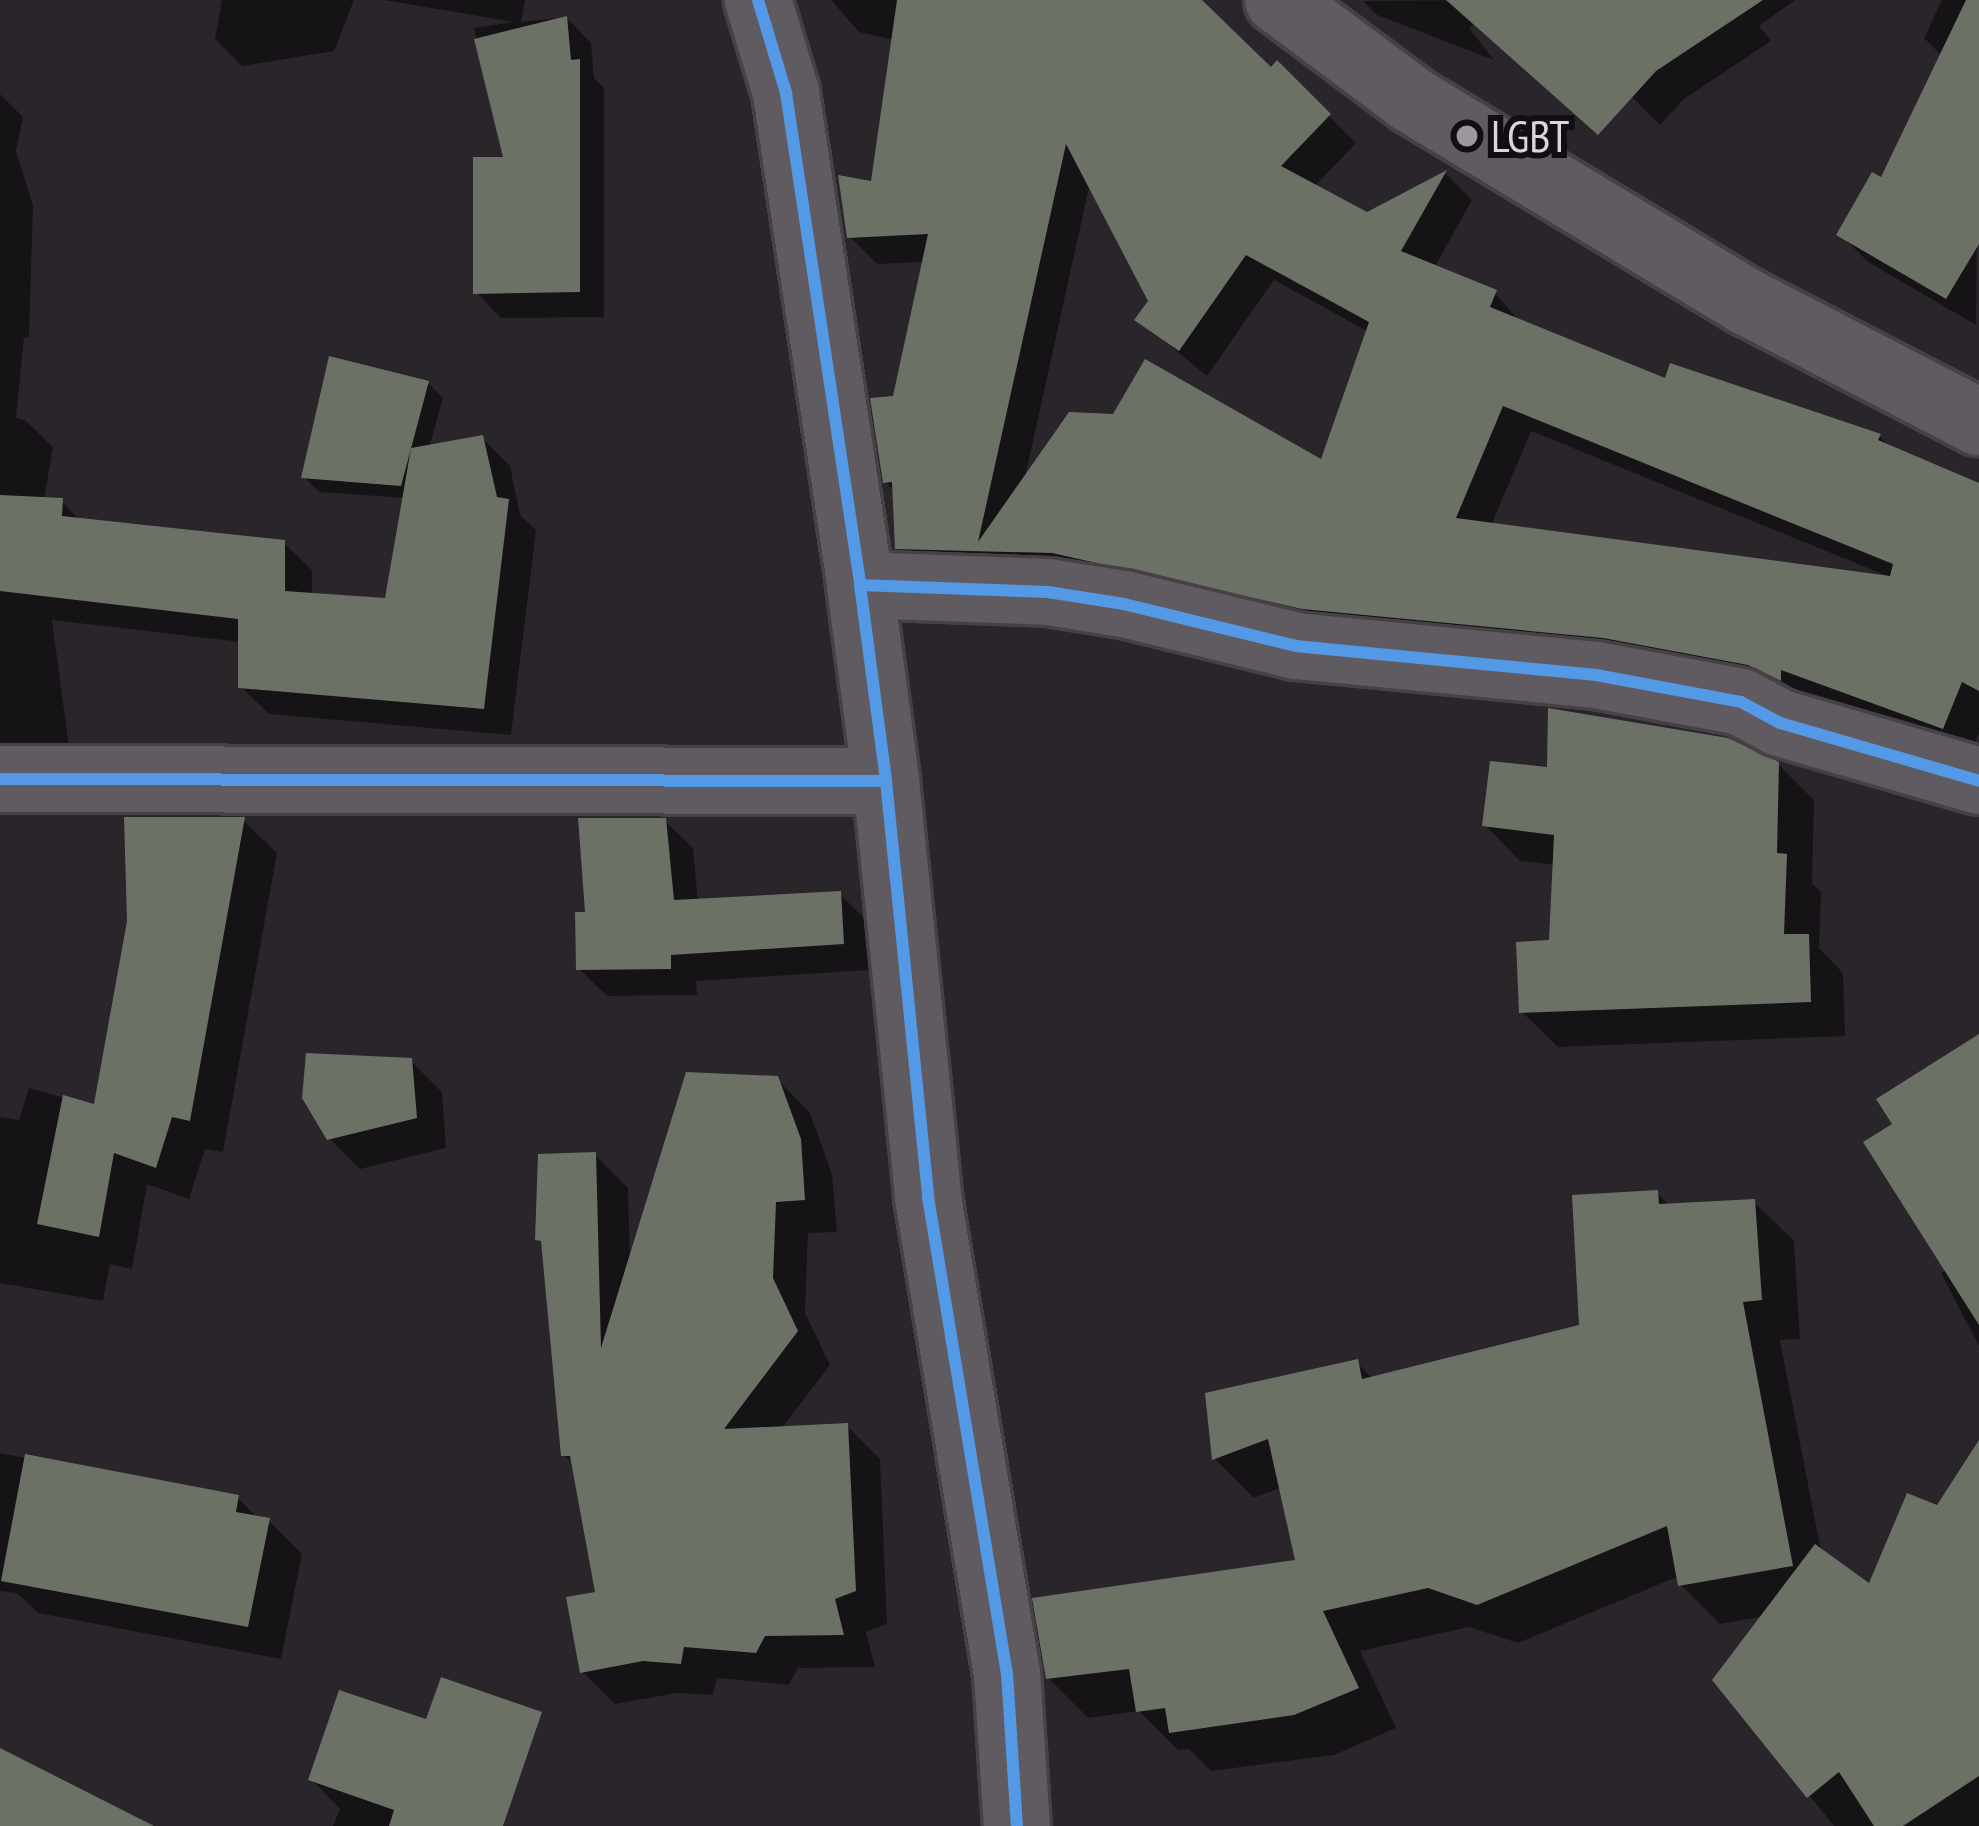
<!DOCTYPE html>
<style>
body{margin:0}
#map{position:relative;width:1979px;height:1826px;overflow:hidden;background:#2a252a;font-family:"PT Sans Narrow",sans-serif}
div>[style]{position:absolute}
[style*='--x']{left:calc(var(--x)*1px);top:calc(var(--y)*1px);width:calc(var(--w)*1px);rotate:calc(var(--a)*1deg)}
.shadow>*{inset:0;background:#0007}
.building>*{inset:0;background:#6c7166}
.roads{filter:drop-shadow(3px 0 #464147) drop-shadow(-3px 0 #464147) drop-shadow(0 3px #464147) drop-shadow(0 -3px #464147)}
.street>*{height:66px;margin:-33px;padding:0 33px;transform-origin:33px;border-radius:33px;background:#605b60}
.cycleway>*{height:12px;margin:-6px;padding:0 6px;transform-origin:6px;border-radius:6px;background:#5399e6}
.dots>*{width:33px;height:33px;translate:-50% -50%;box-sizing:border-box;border:6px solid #110d12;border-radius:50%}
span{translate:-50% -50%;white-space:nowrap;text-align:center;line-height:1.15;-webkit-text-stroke:12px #110d12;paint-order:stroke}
.poi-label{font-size:45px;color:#dad4dc}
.left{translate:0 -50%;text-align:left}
</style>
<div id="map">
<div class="shadow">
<i style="clip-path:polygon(222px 0,354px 0,334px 51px,242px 66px,215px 39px)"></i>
<i style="clip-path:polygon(384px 0,525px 0,521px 22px,566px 17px,591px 43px,594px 78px,604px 88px,604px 317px,501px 318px,476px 292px,507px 160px,474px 28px,513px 22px)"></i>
<i style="clip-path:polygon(evenodd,831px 0,1172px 0,1271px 71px,1277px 65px,1356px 143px,1314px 187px,1367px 215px,1446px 174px,1472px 200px,1434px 268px,1495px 293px,1521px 323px,1666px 382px,1672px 366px,1880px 437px,1892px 449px,1979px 486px,1979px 733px,1970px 754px,1808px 695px,1807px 705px,925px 575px,898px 547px,896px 492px,885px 482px,895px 399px,925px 262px,877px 264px,850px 237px,873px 184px,894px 40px,859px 32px,831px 0,1090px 183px,1151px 301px,1138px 319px,1207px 376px,1274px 280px,1369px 332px,1323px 463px,1024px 482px,1090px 183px,831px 0,1531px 431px,1890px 577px,1491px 526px,1531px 431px)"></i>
<i style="clip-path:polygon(1475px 0,1489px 16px,1469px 28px,1494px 60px,1377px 15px,1363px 1px)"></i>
<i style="clip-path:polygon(1577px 0,1795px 0,1759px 26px,1771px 41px,1684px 99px,1660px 125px,1633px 98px)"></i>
<i style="clip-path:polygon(1942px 0,1979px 0,1976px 325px,1868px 262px,1840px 234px,1882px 181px,1942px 56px,1924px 38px)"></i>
<i style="clip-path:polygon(0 94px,23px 117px,16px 151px,33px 205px,29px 337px,24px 338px,16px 418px,25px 420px,53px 447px,44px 500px,61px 501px,81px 521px,284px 543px,312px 570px,312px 596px,388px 602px,406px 498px,319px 492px,304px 477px,428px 383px,443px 398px,429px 448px,482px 438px,510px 466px,520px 515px,536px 530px,511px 735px,269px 714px,241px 687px,241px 642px,52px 620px,71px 762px,0 763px)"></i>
<i style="clip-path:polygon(1778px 764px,1814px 800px,1812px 883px,1821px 892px,1819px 948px,1843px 973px,1845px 1036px,1558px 1047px,1522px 1012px,1552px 943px,1556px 865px,1520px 861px,1485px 825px,1550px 771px)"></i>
<i style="clip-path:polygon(243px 820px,277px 853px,223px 1152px,205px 1149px,189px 1199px,147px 1184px,132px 1269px,110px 1264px,103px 1301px,0 1283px,0 1117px,19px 1120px,29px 1088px,97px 1107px)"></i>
<i style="clip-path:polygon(665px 821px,693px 848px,698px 902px,840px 894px,867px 921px,869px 970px,696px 981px,697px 995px,607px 996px,579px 969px,588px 915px)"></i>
<i style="clip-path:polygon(1979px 1038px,1979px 1346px,1941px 1273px,1948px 1270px,1896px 1125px)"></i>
<i style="clip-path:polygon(411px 1061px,442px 1092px,446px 1148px,360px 1169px,329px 1138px)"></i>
<i style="clip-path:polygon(777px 1079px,810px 1113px,832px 1174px,837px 1232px,808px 1233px,805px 1313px,830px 1365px,781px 1429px,847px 1426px,880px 1459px,887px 1624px,866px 1632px,875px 1667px,798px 1668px,789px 1685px,717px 1678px,713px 1695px,677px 1693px,615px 1704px,582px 1671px,599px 1594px,575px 1466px,564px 1455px,545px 1246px,538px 1239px,595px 1155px,628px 1188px,630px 1261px)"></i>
<i style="clip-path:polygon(1657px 1193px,1671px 1207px,1754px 1202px,1794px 1241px,1800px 1339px,1780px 1340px,1821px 1551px,1870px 1588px,1938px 1509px,1979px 1446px,1979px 1826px,1834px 1826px,1716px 1680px,1764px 1616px,1720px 1624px,1680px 1584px,1679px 1576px,1518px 1643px,1469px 1627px,1360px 1651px,1396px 1728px,1334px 1755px,1211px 1771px,1189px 1749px,1178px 1750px,1139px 1711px,1088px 1718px,1048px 1678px,1299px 1563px,1282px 1487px,1254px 1498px,1215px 1459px,1357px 1363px,1374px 1380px,1582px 1327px)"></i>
<i style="clip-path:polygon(0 1453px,238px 1498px,258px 1519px,268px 1520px,302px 1554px,281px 1659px,38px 1613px,17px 1593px,0 1591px)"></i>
<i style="clip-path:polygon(311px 1779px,479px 1826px,333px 1826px,340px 1809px)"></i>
</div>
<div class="building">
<i style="clip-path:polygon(evenodd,897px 0,1202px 0,1271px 67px,1277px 60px,1331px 114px,1281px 166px,1367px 212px,1447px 170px,1401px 251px,1497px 290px,1490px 307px,1665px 378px,1670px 363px,1881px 434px,1878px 440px,1979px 483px,1979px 691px,1962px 682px,1943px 729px,1781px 670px,1781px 681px,1748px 665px,1603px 638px,1302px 609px,1052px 553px,895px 549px,892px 482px,883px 483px,870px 398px,893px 396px,928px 234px,847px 238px,838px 175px,871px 181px,897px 0,1066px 144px,1148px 301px,1134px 320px,1179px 351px,1246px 255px,1369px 322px,1321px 459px,1145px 359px,1113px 414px,1069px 412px,978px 542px,1066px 144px,897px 0,1503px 406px,1893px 564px,1890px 576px,1456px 518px,1503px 406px)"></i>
<i style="clip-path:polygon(1446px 0,1763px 0,1656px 71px,1598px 135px)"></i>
<i style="clip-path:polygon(1966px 0,1979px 0,1979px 244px,1946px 299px,1836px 235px,1872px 172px,1881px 177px)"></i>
<i style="clip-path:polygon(567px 16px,571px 60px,580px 59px,580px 292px,473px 294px,473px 157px,503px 157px,474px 39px)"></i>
<i style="clip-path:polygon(329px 356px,429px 381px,401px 486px,301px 478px)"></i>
<i style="clip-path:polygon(483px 435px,497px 497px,509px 499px,484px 709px,238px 688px,238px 619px,0 591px,0 495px,63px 498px,62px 516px,285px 540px,285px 591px,385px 598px,411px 448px)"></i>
<i style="clip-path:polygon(1548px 708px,1728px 738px,1779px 762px,1777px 853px,1787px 854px,1784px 934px,1809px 934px,1811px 1002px,1519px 1013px,1516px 942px,1549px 940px,1554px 835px,1482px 826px,1490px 761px,1547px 767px)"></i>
<i style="clip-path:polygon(124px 817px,245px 817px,190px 1121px,172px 1117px,156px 1168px,114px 1153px,99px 1237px,37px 1224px,63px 1095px,94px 1104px,127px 921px)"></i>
<i style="clip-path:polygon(578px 818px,666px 818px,674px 900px,841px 891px,844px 944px,671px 955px,671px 969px,576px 970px,575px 912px,585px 912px)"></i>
<i style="clip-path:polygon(1979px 1034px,1979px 1325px,1863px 1142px,1892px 1124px,1876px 1099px)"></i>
<i style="clip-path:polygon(306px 1053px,412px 1058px,417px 1118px,327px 1140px,302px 1098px)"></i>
<i style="clip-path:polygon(686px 1072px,778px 1076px,801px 1139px,805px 1200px,776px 1202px,773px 1278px,798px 1331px,724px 1429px,848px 1423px,856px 1591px,835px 1599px,844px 1635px,765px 1636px,756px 1653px,684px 1647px,681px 1664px,643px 1661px,580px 1673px,566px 1597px,595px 1592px,570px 1456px,561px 1456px,541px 1241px,535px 1240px,538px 1154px,596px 1152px,601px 1348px)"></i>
<i style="clip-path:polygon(1658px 1190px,1659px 1204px,1755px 1199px,1762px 1300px,1743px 1302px,1793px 1566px,1678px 1586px,1667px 1526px,1477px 1605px,1428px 1588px,1323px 1611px,1359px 1688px,1294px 1715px,1169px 1733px,1165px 1708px,1136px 1712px,1129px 1669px,1046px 1679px,1032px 1598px,1295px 1560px,1268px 1439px,1212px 1460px,1205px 1393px,1358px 1359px,1362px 1379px,1579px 1325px,1572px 1195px)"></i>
<i style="clip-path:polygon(1979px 1440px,1979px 1776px,1903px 1826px,1874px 1826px,1839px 1772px,1807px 1798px,1712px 1680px,1815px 1544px,1869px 1583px,1907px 1493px,1937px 1505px)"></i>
<i style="clip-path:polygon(25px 1454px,239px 1495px,236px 1512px,270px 1518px,248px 1627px,1px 1581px)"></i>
<i style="clip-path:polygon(441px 1677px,542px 1712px,503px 1826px,389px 1826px,394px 1810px,308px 1780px,339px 1690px,426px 1719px)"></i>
<i style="clip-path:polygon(0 1748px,154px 1826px,0 1826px)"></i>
</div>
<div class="roads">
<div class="street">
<i style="--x:758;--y:0;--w:97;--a:73.2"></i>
<i style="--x:786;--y:93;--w:498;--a:81.4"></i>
<i style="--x:860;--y:585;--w:198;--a:82.4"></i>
<i style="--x:886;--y:781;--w:418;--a:84.2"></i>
<i style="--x:928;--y:1197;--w:483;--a:80.6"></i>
<i style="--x:1007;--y:1673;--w:153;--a:86.3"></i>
<i style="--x:1278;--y:0;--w:167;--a:36.7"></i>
<i style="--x:1412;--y:100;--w:393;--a:31.1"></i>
<i style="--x:1749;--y:303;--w:259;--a:27.4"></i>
<i style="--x:860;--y:585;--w:188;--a:2.1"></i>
<i style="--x:1048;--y:592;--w:77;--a:9"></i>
<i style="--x:1124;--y:604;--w:177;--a:13.7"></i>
<i style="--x:1296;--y:646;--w:301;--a:5.5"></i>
<i style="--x:1596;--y:675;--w:147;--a:10.5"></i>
<i style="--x:1741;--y:702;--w:44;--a:28.3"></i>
<i style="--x:1780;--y:723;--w:207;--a:16.2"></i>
<i style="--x:0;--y:779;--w:886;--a:0.13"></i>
</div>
</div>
<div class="cycleway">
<i style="--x:758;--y:0;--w:97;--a:73.2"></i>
<i style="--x:786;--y:93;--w:498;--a:81.4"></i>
<i style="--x:860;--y:585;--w:198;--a:82.4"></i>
<i style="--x:886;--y:781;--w:418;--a:84.2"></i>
<i style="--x:928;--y:1197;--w:483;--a:80.6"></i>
<i style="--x:1007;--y:1673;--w:153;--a:86.3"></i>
<i style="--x:860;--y:585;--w:188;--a:2.1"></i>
<i style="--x:1048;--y:592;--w:77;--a:9"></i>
<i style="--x:1124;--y:604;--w:177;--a:13.7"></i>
<i style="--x:1296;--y:646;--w:301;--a:5.5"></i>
<i style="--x:1596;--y:675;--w:147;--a:10.5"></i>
<i style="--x:1741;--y:702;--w:44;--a:28.3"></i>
<i style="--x:1780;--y:723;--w:207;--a:16.2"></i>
<i style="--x:0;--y:779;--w:886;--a:0.13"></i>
</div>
<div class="dots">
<i style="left:1467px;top:136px;background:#9c979e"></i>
</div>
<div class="poi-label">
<span class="left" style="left:1491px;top:136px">LGBT</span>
</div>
</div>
